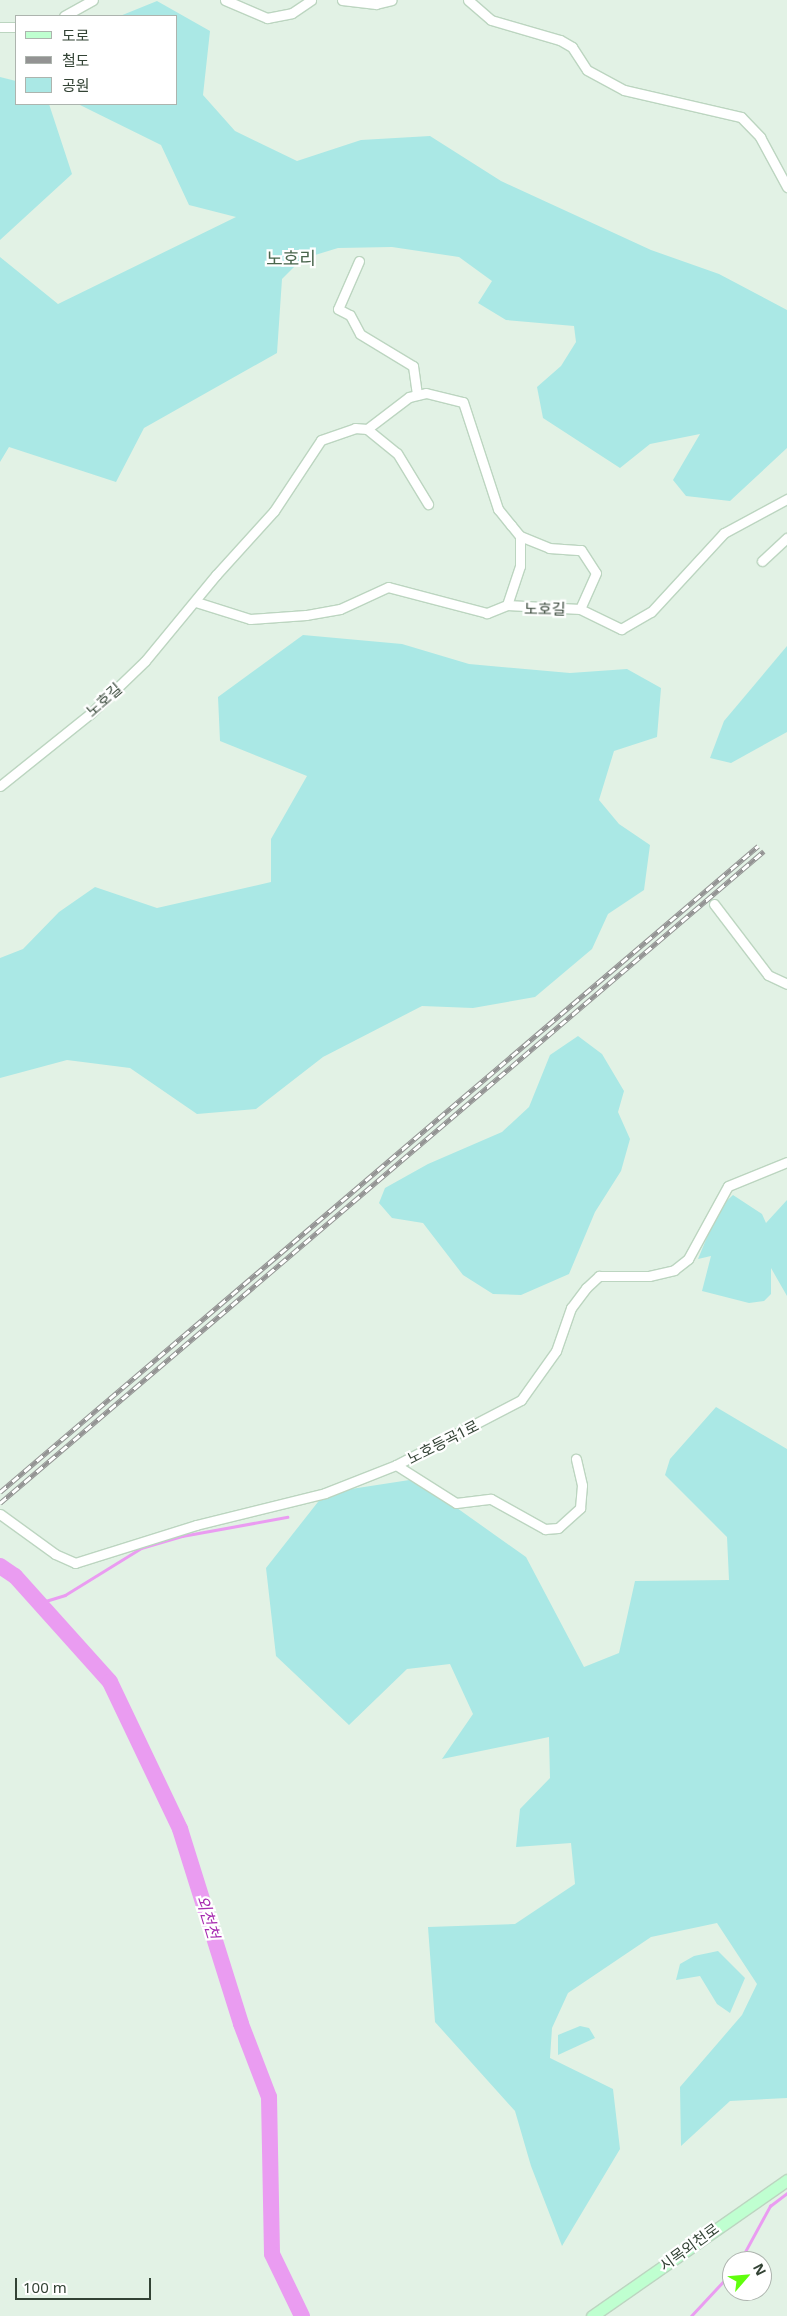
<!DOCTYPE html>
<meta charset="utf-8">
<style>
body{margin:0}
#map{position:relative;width:787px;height:2316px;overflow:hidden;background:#e2f2e5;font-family:"Noto Sans","Noto Sans KR",sans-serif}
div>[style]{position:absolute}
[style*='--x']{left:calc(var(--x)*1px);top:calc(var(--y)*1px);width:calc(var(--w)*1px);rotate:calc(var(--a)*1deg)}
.green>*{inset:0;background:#aae8e5}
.stream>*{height:2.5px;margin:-1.25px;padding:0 1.25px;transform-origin:1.25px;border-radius:1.25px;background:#ea9cf1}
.river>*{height:16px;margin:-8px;padding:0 8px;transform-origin:8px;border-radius:8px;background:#ea9cf1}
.roads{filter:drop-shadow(1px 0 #bcd5c0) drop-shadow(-1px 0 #bcd5c0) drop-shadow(0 1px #bcd5c0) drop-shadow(0 -1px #bcd5c0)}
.street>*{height:9px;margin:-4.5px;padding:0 4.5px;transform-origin:4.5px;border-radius:4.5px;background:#fff}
.secondary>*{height:11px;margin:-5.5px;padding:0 5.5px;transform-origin:5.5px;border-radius:5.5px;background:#bfffd0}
.rail>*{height:4.5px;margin-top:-2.25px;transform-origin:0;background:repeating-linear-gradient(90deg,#fff 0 8px,#939393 0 16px);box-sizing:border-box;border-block:1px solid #939393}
span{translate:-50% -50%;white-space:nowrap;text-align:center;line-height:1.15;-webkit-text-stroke:4.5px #fff;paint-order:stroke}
.street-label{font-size:15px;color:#334335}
.water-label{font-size:16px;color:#a72bb0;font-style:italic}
.quarter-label{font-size:18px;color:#4a664d}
.legend{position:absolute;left:15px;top:15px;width:162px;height:90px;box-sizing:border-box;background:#fff;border:1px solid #adb4ae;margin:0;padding:6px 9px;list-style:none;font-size:15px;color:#334335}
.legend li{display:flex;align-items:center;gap:10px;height:25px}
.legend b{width:25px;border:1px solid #adb4ae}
.north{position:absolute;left:722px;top:2251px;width:50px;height:50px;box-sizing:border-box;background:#fff;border:1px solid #adb4ae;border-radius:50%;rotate:63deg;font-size:14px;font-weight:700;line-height:20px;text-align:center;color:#334335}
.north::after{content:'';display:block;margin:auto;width:18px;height:22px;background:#60fe0d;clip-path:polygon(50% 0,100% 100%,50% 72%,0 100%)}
.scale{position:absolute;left:15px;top:2278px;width:136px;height:22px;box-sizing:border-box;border:2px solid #334335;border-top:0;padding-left:6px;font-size:15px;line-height:18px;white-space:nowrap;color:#334335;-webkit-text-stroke:4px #fff;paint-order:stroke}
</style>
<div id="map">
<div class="green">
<i style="clip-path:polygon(157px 1px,210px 31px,203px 95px,235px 131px,297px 161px,361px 140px,430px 136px,501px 181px,651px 250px,719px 274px,787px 310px,787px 448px,730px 501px,686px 496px,673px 480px,700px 434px,650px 444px,620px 468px,543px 418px,537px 387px,561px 366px,576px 342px,574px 326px,506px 320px,478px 303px,492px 281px,459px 257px,392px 247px,338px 248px,302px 259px,282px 279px,277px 353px,144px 428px,116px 482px,9px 447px,0 462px,0 257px,58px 304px,236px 217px,189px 205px,161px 145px,80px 105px,176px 104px,176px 16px,120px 16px)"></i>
<i style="clip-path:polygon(0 77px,16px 81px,16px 104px,49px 104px,72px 174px,0 240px)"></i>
<i style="clip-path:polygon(303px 635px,402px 644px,469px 664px,570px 673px,627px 669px,661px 688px,657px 737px,614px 751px,599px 800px,619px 824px,650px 845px,644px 890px,608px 914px,592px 949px,535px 997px,473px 1008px,422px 1006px,323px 1057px,256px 1109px,197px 1114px,130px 1068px,67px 1060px,0 1078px,0 958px,23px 949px,59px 912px,95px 887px,157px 908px,271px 882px,271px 839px,307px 776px,220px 741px,218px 697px)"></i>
<i style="clip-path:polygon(787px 646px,787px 732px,731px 763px,710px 758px,724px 721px)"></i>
<i style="clip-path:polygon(578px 1036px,602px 1054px,624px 1091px,618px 1112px,630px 1139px,621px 1171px,595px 1212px,569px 1274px,521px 1295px,493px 1294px,463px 1275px,423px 1223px,392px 1218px,379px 1203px,385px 1188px,428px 1164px,502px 1132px,529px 1107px,550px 1055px)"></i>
<i style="clip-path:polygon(733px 1195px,762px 1214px,766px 1223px,787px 1200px,787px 1296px,771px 1268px,771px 1294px,764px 1301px,749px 1303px,702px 1291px,711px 1256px,698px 1259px,719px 1208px)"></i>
<i style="clip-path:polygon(716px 1407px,787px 1449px,787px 2098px,730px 2101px,681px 2146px,680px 2087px,742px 2015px,757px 1984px,717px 1923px,651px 1937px,568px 1993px,552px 2028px,550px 2058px,613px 2089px,620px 2149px,562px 2246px,531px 2166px,515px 2111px,435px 2022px,428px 1927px,515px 1924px,575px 1884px,571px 1843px,516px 1847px,520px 1809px,550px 1778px,549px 1737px,442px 1759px,473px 1714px,450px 1664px,407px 1669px,349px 1725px,276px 1656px,266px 1568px,325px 1493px,416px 1479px,526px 1557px,584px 1667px,619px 1653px,635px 1581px,729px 1580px,727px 1537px,665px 1475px,670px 1459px)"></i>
<i style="clip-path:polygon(718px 1951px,745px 1978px,730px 2013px,717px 2004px,700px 1976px,676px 1980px,680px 1964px,694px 1956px)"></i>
<i style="clip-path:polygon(580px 2026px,589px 2028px,595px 2038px,558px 2055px,558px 2035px)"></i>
</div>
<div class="stream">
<i style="--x:39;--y:1603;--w:27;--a:-17"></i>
<i style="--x:65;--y:1595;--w:89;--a:-31.7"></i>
<i style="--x:141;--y:1548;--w:43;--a:-16.3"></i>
<i style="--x:182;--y:1536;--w:107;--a:-10.3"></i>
<i style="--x:740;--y:2261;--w:63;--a:-61.4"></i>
<i style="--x:770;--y:2206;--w:21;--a:-37"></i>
<i style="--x:691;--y:2316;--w:60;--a:-47"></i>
</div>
<div class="river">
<i style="--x:0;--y:1566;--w:18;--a:34"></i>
<i style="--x:15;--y:1576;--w:142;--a:48.1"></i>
<i style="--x:110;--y:1682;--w:163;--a:64.5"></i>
<i style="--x:180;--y:1829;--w:204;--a:72.6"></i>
<i style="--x:241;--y:2024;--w:78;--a:69"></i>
<i style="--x:269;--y:2097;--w:157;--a:88.9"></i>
<i style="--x:272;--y:2254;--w:69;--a:64.2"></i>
</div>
<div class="roads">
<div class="street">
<i style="--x:225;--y:0;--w:46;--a:23.2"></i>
<i style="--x:267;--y:18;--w:25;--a:-11"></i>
<i style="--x:292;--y:13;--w:23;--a:-34"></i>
<i style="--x:342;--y:0;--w:34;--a:7"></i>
<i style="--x:376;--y:4;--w:16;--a:-14"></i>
<i style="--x:468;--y:0;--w:30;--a:41"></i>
<i style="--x:491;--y:20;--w:72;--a:16.2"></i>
<i style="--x:560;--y:40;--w:14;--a:30"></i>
<i style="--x:572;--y:47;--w:27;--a:57"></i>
<i style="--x:587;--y:70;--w:42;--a:28.4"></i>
<i style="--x:624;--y:90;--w:120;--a:13"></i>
<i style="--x:741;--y:117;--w:28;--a:46"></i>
<i style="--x:760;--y:137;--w:57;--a:61.6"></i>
<i style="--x:64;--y:16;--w:33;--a:-29"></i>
<i style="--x:0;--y:27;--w:16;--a:0"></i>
<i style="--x:359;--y:261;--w:52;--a:113.6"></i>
<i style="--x:338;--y:309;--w:13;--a:27"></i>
<i style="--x:350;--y:315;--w:21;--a:62"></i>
<i style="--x:360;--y:334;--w:62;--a:31.1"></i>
<i style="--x:413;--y:366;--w:29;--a:82"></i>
<i style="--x:367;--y:429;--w:38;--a:39"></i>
<i style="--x:397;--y:453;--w:60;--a:58.7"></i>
<i style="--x:762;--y:561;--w:34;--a:-43"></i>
<i style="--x:507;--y:605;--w:41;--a:-71.6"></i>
<i style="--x:520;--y:566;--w:30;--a:-90"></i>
<i style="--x:580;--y:609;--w:46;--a:26"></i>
<i style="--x:621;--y:629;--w:34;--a:-30"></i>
<i style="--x:651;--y:612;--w:108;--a:-47.3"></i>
<i style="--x:724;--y:533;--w:72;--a:-28.4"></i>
<i style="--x:0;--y:786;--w:115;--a:-38.7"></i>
<i style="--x:90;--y:714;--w:76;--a:-43.9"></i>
<i style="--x:145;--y:661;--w:112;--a:-50.5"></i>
<i style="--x:216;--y:575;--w:86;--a:-47.8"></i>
<i style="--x:274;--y:511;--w:85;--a:-56.5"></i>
<i style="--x:321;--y:440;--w:36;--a:-19"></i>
<i style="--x:355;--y:428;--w:12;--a:5"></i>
<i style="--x:367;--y:429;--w:53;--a:-37.3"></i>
<i style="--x:409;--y:397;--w:17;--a:-13"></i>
<i style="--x:426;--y:393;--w:38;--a:14"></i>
<i style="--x:463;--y:402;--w:113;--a:71.9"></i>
<i style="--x:498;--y:509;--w:21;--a:51"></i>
<i style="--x:511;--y:525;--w:14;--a:51"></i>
<i style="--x:520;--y:536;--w:31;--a:22"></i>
<i style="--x:549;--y:548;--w:32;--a:4"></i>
<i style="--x:581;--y:550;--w:27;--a:57"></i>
<i style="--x:596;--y:573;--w:39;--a:114"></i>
<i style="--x:580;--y:609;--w:73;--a:-176.9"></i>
<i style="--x:507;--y:605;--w:22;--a:158"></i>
<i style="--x:487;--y:613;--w:102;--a:-165.3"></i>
<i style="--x:388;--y:587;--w:53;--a:155.4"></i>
<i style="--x:340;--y:609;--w:35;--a:170"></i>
<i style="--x:306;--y:615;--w:56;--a:175.9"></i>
<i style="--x:250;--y:619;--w:57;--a:-162.5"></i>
<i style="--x:714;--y:904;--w:89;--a:52.7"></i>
<i style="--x:768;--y:975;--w:21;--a:25"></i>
<i style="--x:396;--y:1465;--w:71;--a:32.3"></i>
<i style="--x:456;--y:1503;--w:35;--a:-7"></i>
<i style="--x:491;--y:1499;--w:62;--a:29.1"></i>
<i style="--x:545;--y:1529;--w:13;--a:-4"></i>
<i style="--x:558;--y:1528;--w:30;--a:-42"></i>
<i style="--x:580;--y:1508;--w:23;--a:-85"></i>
<i style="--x:582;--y:1485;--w:27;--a:-103"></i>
<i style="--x:0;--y:1514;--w:68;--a:36"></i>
<i style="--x:55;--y:1554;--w:22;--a:24"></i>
<i style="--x:75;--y:1563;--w:127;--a:-17.4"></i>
<i style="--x:196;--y:1525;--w:133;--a:-13.9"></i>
<i style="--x:325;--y:1493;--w:76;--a:-21.5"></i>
<i style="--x:396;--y:1465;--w:141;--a:-27.5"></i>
<i style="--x:521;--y:1400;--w:60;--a:-54.5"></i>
<i style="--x:556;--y:1351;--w:46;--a:-70.8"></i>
<i style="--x:571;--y:1308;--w:25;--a:-53"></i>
<i style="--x:586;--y:1288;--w:18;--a:-43"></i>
<i style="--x:599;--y:1276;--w:50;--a:0"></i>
<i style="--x:649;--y:1276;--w:26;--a:-13"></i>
<i style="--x:674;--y:1270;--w:18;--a:-38"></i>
<i style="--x:688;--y:1259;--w:83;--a:-61.3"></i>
<i style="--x:728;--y:1186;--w:64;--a:-22.1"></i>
</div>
<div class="secondary">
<i style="--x:592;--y:2316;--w:238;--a:-34.9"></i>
</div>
</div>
<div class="rail">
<i style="--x:0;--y:1492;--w:996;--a:-40.44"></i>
<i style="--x:0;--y:1503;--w:1004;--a:-40.48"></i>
</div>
<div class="street-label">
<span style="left:545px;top:609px;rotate:1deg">노호길</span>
<span style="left:104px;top:700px;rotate:-41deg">노호길</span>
<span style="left:443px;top:1442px;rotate:-27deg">노호등곡1로</span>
<span style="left:689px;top:2247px;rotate:-36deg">시목외천로</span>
</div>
<div class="water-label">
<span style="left:208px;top:1917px;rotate:73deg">외천천</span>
</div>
<div class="quarter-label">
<span style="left:291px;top:258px">노호리</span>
</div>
<ul class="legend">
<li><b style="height:6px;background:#bfffd0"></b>도로</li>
<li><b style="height:6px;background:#939393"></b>철도</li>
<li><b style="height:14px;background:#aae8e5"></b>공원</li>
</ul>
<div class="north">N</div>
<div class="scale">100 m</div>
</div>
